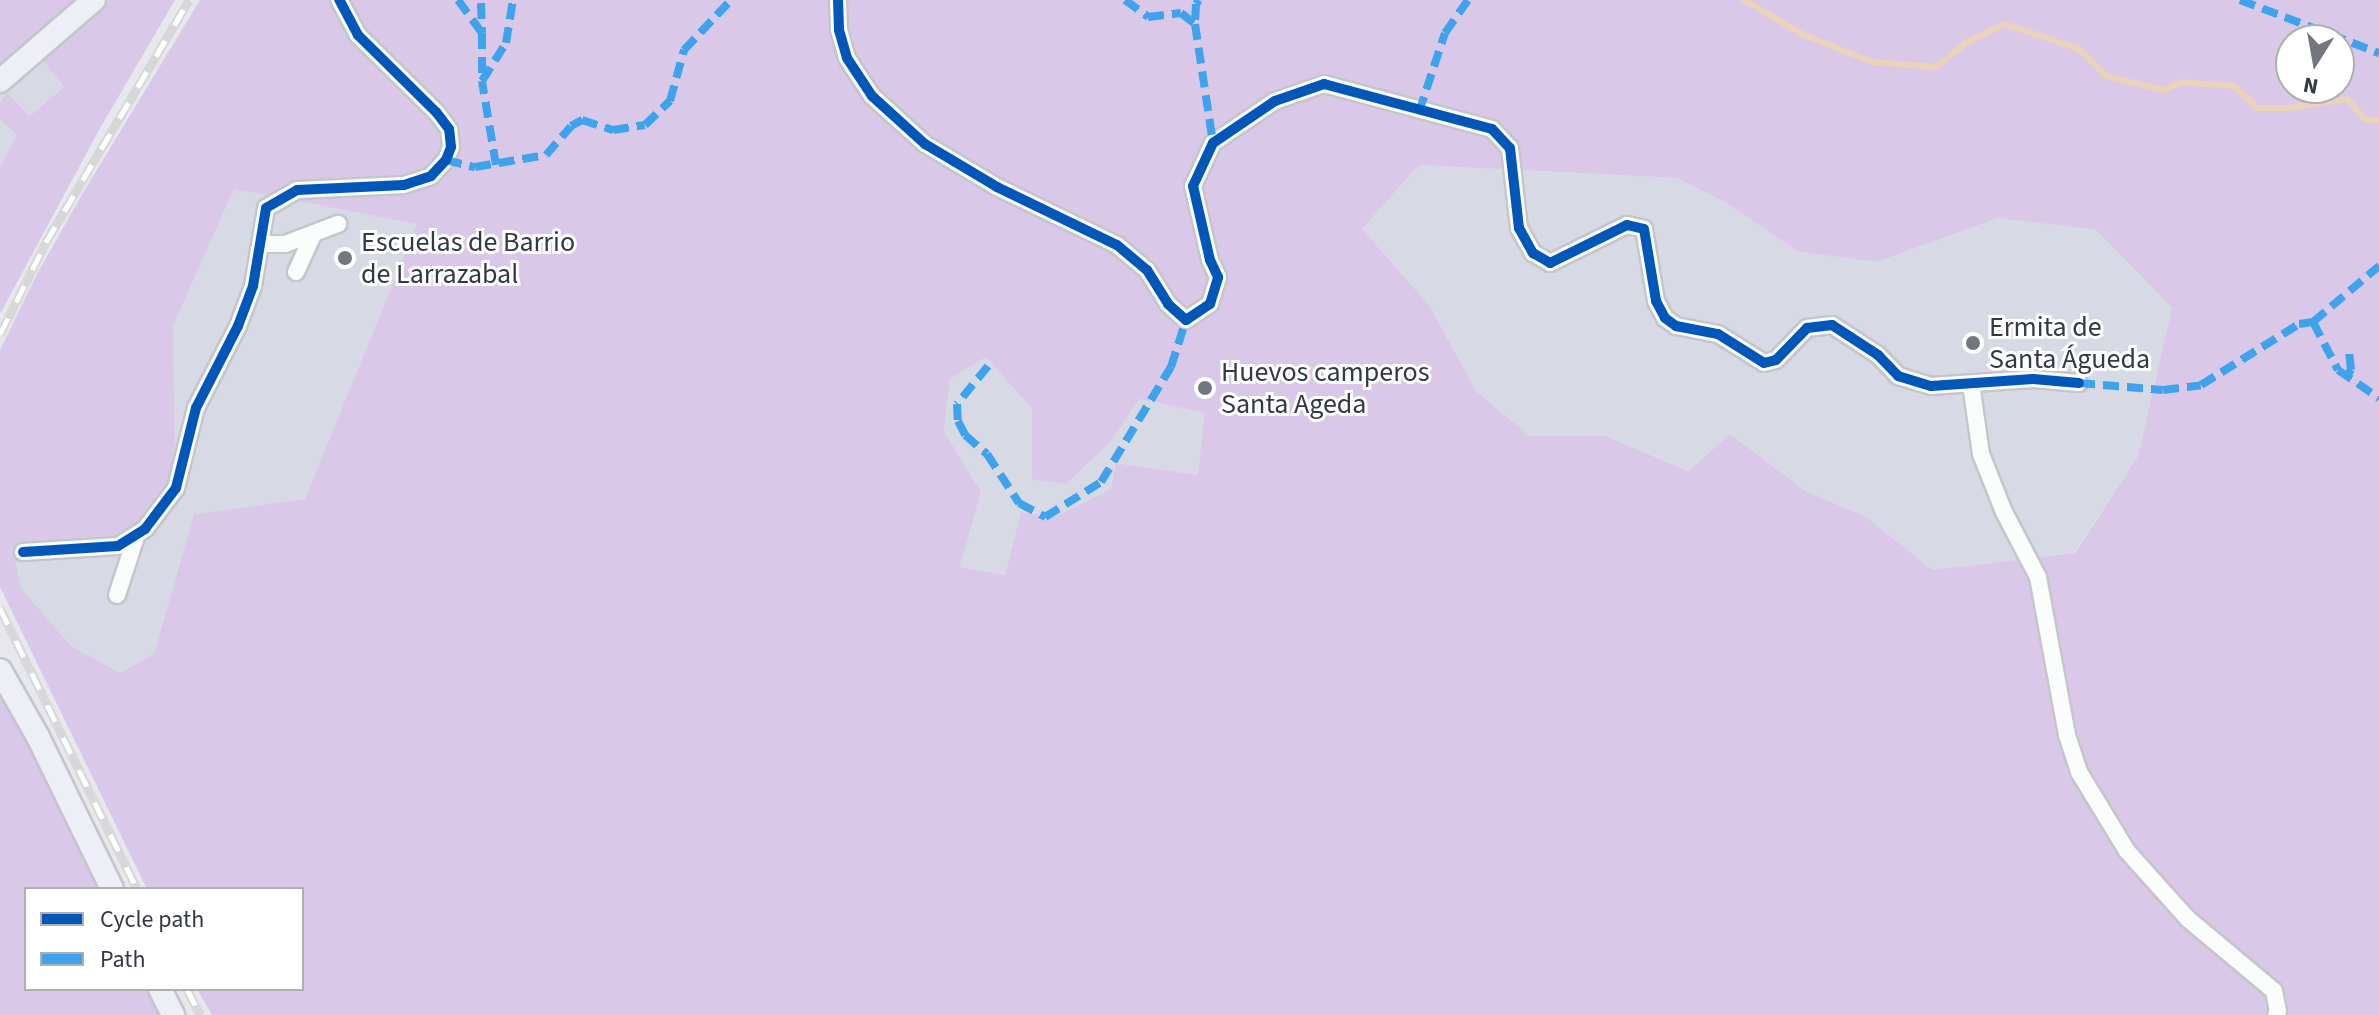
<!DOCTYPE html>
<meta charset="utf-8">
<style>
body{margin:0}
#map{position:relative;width:2379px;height:1015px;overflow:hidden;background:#e7e8ee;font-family:"Source Sans 3",sans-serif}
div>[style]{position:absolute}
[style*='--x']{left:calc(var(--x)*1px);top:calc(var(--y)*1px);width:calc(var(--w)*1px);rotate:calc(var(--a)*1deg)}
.residential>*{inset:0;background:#d7d9e4}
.green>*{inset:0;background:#dac8e8}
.stream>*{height:6px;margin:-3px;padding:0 3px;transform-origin:3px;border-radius:3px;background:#ead4b9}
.roads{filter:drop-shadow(2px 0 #c4c6cc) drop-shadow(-2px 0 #c4c6cc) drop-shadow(0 2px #c4c6cc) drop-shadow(0 -2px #c4c6cc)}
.street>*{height:16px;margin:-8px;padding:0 8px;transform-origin:8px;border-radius:8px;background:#fbfcfc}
.secondary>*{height:22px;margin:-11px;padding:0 11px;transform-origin:11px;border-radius:11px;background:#edeef6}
.rail>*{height:9px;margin-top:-4.5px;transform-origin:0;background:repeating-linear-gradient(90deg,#fff 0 18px,#d7d7d8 0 36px);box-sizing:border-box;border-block:2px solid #d7d7d8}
.quiet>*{height:8px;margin-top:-4px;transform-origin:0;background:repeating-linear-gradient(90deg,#3ea3ec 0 16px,transparent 0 24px)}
.cycleway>*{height:10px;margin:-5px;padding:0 5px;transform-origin:5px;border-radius:5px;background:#0057b8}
.dots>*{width:22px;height:22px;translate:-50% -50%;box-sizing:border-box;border:4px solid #fff;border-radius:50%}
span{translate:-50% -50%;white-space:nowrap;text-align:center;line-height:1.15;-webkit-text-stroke:6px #fff;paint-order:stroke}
.poi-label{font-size:28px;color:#343843}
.left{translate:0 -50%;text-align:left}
.legend{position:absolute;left:24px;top:887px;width:280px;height:104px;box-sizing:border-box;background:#fff;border:2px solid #aeafb4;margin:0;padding:10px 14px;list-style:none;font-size:24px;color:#343843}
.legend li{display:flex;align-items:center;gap:16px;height:40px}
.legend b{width:40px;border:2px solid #aeafb4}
.north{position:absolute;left:2275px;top:24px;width:80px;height:80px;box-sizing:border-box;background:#fff;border:2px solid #aeafb4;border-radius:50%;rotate:191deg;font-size:22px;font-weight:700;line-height:32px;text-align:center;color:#343843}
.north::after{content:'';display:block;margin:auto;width:28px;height:36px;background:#73767f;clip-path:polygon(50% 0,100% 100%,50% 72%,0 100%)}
</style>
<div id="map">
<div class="residential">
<i style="clip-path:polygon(20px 47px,44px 62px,64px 87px,28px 116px,7px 93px,0 102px,0 63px)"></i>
<i style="clip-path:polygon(0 120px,17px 135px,0 167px)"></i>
<i style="clip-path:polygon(1419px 165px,1677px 178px,1725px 202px,1799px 252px,1877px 262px,1998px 218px,2096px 230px,2172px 308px,2138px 456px,2074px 553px,1931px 570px,1865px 516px,1807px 492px,1730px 434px,1690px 471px,1605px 436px,1530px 436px,1477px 392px,1429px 305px,1362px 229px)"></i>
<i style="clip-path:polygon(234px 189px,417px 224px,305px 499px,194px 514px,154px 654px,120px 673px,70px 645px,21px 588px,13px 547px,116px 540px,175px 462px,173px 326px)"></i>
<i style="clip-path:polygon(986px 357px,1032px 409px,1032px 479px,1109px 443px,1140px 399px,1206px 413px,1198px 475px,1117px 463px,1111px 489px,1057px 516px,1021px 512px,1005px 575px,960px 567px,981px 492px,944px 431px,950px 377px)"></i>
</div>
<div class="green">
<i style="clip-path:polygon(0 0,175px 0,99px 130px,0 314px,0 167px,17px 135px,0 120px,0 102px,7px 93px,29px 116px,64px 87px,44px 62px,20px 47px,0 63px)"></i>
<i style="clip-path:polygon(evenodd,200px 0,2379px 0,2379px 1015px,212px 1015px,197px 989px,302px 989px,302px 889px,147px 889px,0 587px,0 350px,37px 274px,84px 191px,200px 0,2291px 40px,2339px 40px,2339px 88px,2291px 88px,2291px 40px,200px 0,1419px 165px,1677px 178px,1725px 202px,1799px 252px,1877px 262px,1998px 218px,2096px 230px,2172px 308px,2138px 456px,2075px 553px,1932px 570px,1865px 516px,1807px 492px,1730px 434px,1689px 471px,1605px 436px,1530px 436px,1477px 392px,1429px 305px,1362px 229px,1419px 165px,200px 0,234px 189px,417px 224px,305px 499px,194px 514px,154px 654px,120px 673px,70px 645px,21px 588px,13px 548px,116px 540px,141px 524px,166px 489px,175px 462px,173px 326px,234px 189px,200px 0,986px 357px,1032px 409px,1032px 479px,1066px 484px,1109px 443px,1140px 399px,1205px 413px,1198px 475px,1116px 463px,1111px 489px,1057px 516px,1021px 512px,1005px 575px,960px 567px,981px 492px,944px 431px,950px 378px,986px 357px)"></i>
<i style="clip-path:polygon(0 682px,107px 889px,26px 889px,26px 989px,154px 989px,166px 1015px,0 1015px)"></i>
</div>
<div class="stream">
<i style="--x:1744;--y:0;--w:69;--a:30.3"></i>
<i style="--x:1804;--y:35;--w:74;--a:21.4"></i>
<i style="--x:1873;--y:62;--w:63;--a:4.5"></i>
<i style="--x:1936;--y:67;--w:40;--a:-39"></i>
<i style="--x:1967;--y:42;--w:42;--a:-25.3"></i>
<i style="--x:2005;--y:24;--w:78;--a:18.7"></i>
<i style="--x:2079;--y:49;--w:38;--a:45"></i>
<i style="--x:2106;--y:76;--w:60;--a:13.6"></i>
<i style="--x:2164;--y:90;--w:19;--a:-25"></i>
<i style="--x:2181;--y:82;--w:53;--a:4.3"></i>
<i style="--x:2234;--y:86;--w:33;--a:43"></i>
<i style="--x:2258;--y:108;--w:31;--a:0"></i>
<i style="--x:2289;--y:108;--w:59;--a:-8.8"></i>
<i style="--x:2347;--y:99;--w:28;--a:49"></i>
<i style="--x:2365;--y:120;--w:14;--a:0"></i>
</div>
<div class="roads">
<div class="street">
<i style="--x:838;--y:0;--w:30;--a:88"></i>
<i style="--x:839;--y:30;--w:29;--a:74"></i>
<i style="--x:847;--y:58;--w:45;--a:56.7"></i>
<i style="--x:872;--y:96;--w:72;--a:42.2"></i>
<i style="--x:925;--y:144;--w:84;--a:30.8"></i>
<i style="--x:997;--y:187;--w:133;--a:25.8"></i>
<i style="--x:1117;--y:245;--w:39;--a:40"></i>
<i style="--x:1147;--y:270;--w:40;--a:58"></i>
<i style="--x:1168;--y:304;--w:24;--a:42"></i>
<i style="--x:1186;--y:320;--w:29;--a:-34"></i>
<i style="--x:1210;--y:304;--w:28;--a:-73"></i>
<i style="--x:1218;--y:277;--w:19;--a:-115"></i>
<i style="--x:1210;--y:260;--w:76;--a:-102.9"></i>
<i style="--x:1193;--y:186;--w:47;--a:-65.1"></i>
<i style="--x:1213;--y:143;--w:75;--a:-34.1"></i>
<i style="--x:1275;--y:101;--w:52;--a:-19.1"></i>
<i style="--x:1324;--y:84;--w:174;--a:15"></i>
<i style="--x:1492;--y:129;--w:26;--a:47"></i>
<i style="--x:1510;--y:148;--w:81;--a:83.6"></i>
<i style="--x:1519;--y:228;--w:29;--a:61"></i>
<i style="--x:1533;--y:253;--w:20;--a:30"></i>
<i style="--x:1550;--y:263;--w:86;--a:-26.3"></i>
<i style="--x:1627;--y:225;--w:17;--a:13"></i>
<i style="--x:1644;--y:229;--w:73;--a:80.5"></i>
<i style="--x:1656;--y:301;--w:19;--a:62"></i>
<i style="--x:1665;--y:318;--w:14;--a:36"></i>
<i style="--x:1676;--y:326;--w:43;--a:10.8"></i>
<i style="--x:1718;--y:334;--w:54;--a:32.2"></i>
<i style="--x:1764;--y:363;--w:12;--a:-14"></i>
<i style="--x:1776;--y:360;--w:45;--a:-45.9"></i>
<i style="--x:1807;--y:328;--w:25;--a:-7"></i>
<i style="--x:1832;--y:325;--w:55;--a:33.1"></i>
<i style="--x:1878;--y:355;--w:29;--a:46"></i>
<i style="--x:1898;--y:376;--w:34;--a:17"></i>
<i style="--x:1931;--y:386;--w:102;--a:-3.9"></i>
<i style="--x:2033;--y:379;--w:46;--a:5"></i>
<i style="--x:261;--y:244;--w:24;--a:0"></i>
<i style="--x:285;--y:244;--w:57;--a:-20.7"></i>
<i style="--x:296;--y:272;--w:41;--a:-65.3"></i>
<i style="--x:1971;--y:384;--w:71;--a:81.9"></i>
<i style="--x:1981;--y:454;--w:62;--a:68.4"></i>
<i style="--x:2004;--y:512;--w:73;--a:62.4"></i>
<i style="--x:2038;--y:577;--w:161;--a:79.6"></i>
<i style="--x:2067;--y:735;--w:39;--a:72"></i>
<i style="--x:2079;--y:772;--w:92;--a:58.7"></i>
<i style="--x:2127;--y:851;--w:91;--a:48.1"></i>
<i style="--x:2188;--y:919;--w:112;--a:39.9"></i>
<i style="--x:2274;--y:991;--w:20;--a:79"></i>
<i style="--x:2278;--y:1011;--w:4;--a:117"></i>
<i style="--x:23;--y:552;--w:95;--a:-3.6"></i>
<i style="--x:118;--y:546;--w:32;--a:-32"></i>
<i style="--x:145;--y:529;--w:51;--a:-52.9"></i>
<i style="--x:176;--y:488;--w:82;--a:-76"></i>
<i style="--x:196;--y:408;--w:92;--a:-62.9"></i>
<i style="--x:238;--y:326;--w:43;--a:-69.4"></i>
<i style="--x:253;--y:286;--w:79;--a:-80.5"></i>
<i style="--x:266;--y:208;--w:36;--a:-30"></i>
<i style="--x:297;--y:190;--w:107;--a:-2.7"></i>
<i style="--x:404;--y:185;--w:28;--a:-18"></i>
<i style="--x:431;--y:176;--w:22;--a:-47"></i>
<i style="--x:446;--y:160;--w:14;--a:-69"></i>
<i style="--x:451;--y:147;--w:18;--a:-96"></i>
<i style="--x:449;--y:129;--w:21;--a:-127"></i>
<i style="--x:436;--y:112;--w:110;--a:-135.4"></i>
<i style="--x:358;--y:35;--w:40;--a:-118"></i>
<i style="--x:117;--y:595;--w:61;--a:-71.9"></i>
</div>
<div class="secondary">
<i style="--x:0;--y:81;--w:124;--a:-40.8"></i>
<i style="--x:0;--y:670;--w:77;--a:60.4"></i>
<i style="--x:38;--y:737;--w:169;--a:64"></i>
<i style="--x:160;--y:989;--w:29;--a:63"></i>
</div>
</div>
<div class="rail">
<i style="--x:0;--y:334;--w:103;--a:-63.4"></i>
<i style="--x:46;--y:242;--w:281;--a:-59.4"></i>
<i style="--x:0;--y:608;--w:313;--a:64"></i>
<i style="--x:187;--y:989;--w:29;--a:63"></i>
</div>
<div class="quiet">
<i style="--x:458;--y:0;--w:41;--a:54"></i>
<i style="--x:482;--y:33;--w:48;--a:90"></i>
<i style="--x:1125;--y:0;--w:29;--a:36"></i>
<i style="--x:1148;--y:17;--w:33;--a:-7"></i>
<i style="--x:1181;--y:13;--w:18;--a:38"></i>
<i style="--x:1199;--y:0;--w:5;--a:127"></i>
<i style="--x:1196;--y:4;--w:20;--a:93"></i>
<i style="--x:1195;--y:24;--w:120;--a:81.4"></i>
<i style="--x:2240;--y:0;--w:149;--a:20.9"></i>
<i style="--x:481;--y:3;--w:30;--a:88"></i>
<i style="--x:1419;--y:112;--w:83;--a:-71.8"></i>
<i style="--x:1445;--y:33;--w:40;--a:-55.1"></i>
<i style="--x:446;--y:160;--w:30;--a:14"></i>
<i style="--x:475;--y:167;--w:72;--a:-9.6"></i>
<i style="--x:546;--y:155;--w:38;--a:-49"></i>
<i style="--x:571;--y:126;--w:13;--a:-29"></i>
<i style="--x:582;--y:120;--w:33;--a:18"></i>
<i style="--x:613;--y:130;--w:32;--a:-9"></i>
<i style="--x:645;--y:125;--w:35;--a:-44"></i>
<i style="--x:670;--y:101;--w:53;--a:-74.6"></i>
<i style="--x:684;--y:50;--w:69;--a:-46.8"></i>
<i style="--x:496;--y:165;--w:85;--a:-99.5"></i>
<i style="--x:482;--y:81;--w:45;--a:-57.7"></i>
<i style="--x:506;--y:43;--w:44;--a:-80.8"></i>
<i style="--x:2313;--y:322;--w:54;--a:62.5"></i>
<i style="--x:2338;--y:370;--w:50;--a:34.3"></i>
<i style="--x:988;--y:366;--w:49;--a:129.2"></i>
<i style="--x:957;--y:404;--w:17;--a:87"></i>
<i style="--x:958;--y:421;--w:16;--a:63"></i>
<i style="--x:965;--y:435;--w:29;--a:41"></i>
<i style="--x:987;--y:454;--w:59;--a:56.9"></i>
<i style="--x:1019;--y:503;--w:30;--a:28"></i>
<i style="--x:1045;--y:517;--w:66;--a:-32"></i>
<i style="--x:1101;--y:482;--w:135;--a:-58.7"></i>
<i style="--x:1171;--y:367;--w:49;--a:-72.3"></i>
<i style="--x:2346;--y:377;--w:9;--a:-54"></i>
<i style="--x:2351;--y:370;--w:18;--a:-96"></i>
<i style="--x:2079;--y:383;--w:84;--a:4.8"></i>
<i style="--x:2163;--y:390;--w:38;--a:-7"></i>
<i style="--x:2201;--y:385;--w:115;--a:-31.9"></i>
<i style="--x:2299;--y:324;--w:14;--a:-8"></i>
<i style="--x:2313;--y:322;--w:87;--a:-40.3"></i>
</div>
<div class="cycleway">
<i style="--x:838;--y:0;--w:30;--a:88"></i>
<i style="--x:839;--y:30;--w:29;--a:74"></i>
<i style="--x:847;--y:58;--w:45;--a:56.7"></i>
<i style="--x:872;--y:96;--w:72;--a:42.2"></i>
<i style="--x:925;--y:144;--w:84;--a:30.8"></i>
<i style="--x:997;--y:187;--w:133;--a:25.8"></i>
<i style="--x:1117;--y:245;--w:39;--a:40"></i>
<i style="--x:1147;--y:270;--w:40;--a:58"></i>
<i style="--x:1168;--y:304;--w:24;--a:42"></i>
<i style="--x:1186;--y:320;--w:29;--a:-34"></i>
<i style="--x:1210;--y:304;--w:28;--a:-73"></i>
<i style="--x:1218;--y:277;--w:19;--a:-115"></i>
<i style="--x:1210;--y:260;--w:76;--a:-102.9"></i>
<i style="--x:1193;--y:186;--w:47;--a:-65.1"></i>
<i style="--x:1213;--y:143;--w:75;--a:-34.1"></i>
<i style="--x:1275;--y:101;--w:52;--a:-19.1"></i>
<i style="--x:1324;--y:84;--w:174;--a:15"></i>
<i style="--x:1492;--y:129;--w:26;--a:47"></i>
<i style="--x:1510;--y:148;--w:81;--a:83.6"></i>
<i style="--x:1519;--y:228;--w:29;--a:61"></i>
<i style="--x:1533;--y:253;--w:20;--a:30"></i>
<i style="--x:1550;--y:263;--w:86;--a:-26.3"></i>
<i style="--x:1627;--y:225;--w:17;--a:13"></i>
<i style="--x:1644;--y:229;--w:73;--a:80.5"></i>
<i style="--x:1656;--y:301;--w:19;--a:62"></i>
<i style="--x:1665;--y:318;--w:14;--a:36"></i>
<i style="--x:1676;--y:326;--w:43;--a:10.8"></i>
<i style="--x:1718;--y:334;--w:54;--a:32.2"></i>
<i style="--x:1764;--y:363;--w:12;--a:-14"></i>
<i style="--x:1776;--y:360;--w:45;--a:-45.9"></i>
<i style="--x:1807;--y:328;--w:25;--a:-7"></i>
<i style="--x:1832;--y:325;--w:55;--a:33.1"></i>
<i style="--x:1878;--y:355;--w:29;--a:46"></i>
<i style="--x:1898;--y:376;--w:34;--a:17"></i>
<i style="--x:1931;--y:386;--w:102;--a:-3.9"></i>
<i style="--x:2033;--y:379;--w:46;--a:5"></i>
<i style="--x:23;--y:552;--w:95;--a:-3.6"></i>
<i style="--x:118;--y:546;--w:32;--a:-32"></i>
<i style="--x:145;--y:529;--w:51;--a:-52.9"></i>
<i style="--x:176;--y:488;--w:82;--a:-76"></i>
<i style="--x:196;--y:408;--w:92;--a:-62.9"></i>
<i style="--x:238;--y:326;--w:43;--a:-69.4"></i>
<i style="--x:253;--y:286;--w:79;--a:-80.5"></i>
<i style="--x:266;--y:208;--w:36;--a:-30"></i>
<i style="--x:297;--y:190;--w:107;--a:-2.7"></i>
<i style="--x:404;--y:185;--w:28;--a:-18"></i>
<i style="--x:431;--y:176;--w:22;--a:-47"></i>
<i style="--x:446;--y:160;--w:14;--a:-69"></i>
<i style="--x:451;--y:147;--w:18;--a:-96"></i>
<i style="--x:449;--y:129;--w:21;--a:-127"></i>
<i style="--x:436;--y:112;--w:110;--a:-135.4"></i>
<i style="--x:358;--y:35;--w:40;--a:-118"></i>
</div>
<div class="dots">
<i style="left:345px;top:258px;background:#73767f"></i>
<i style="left:1973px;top:343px;background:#73767f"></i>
<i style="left:1205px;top:388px;background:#73767f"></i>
</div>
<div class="poi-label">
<span class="left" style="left:361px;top:258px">Escuelas de Barrio<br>de Larrazabal</span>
<span class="left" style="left:1989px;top:343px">Ermita de<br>Santa Águeda</span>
<span class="left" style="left:1221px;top:388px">Huevos camperos<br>Santa Ageda</span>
</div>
<ul class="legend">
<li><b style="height:10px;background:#0057b8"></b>Cycle path</li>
<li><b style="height:10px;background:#3ea3ec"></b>Path</li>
</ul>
<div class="north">N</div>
</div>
